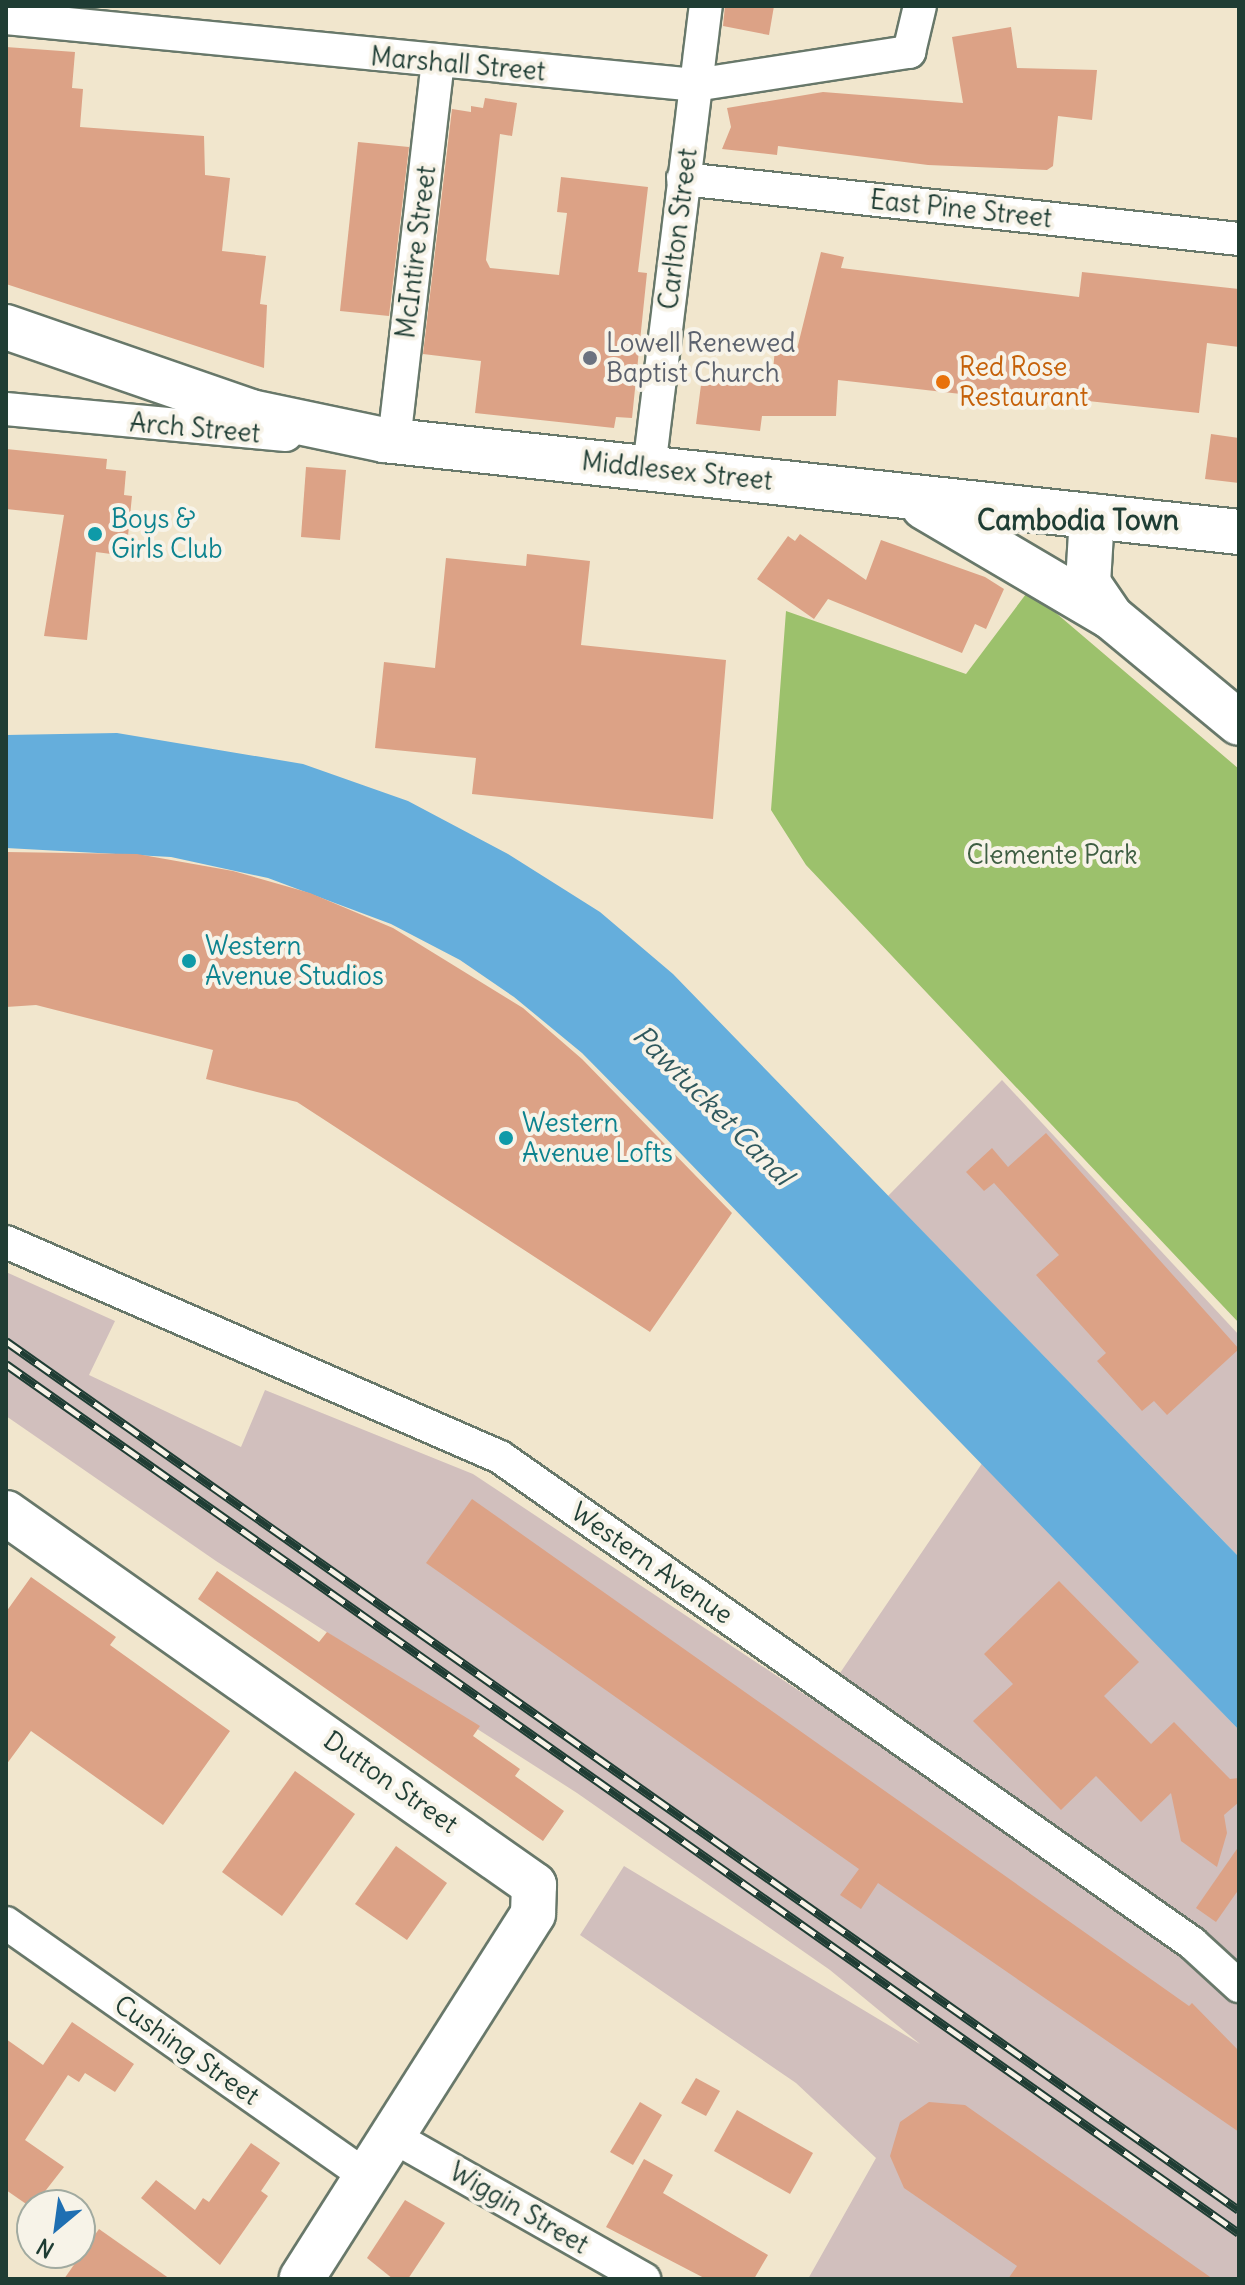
<!DOCTYPE html>
<style>
body{margin:0}
#map{position:relative;width:1245px;height:2285px;overflow:hidden;background:#f1e6cd;font-family:Delius,sans-serif}
div>[style]{position:absolute}
[style*='--x']{left:calc(var(--x)*1px);top:calc(var(--y)*1px);width:calc(var(--w)*1px);rotate:calc(var(--a)*1deg)}
.industrial>*{inset:0;background:#d1bfbd}
.green>*{inset:0;background:#9cc16c}
.water>*{inset:0;background:#65aedc}
.building>*{inset:0;background:#dca286}
.roads{filter:drop-shadow(2px 0 #68786a) drop-shadow(-2px 0 #68786a) drop-shadow(0 2px #68786a) drop-shadow(0 -2px #68786a)}
.street>*{height:32px;margin:-16px;padding:0 16px;transform-origin:16px;border-radius:16px;background:#fff}
.secondary>*{height:44px;margin:-22px;padding:0 22px;transform-origin:22px;border-radius:22px;background:#fff}
.rail>*{height:9px;margin-top:-4.5px;transform-origin:0;background:repeating-linear-gradient(90deg,#f7f3e8 0 18px,#1f3d34 0 36px);box-sizing:border-box;border-block:2px solid #1f3d34}
.dots>*{width:22px;height:22px;translate:-50% -50%;box-sizing:border-box;border:4px solid #f7f3e8;border-radius:50%}
span{translate:-50% -50%;white-space:nowrap;text-align:center;line-height:1.15;-webkit-text-stroke:8px #f7f3e8;paint-order:stroke}
.street-label{font-size:26px;color:#1f3d34}
.worship-label{font-size:26px;color:#5b616d}
.left{translate:0 -50%;text-align:left}
.food-label{font-size:26px;color:#c56008}
.culture-label{font-size:26px;color:#0d838f}
.park-label{font-size:26px;color:#3e5e42}
.neighbourhood-label{font-size:28px;color:#1f3d34;font-weight:700}
.water-label{font-size:28px;color:#30595e;font-style:italic}
.frame{position:absolute;inset:0;border:8px solid #1f3d34;pointer-events:none}
.north{position:absolute;left:16px;top:2189px;width:80px;height:80px;box-sizing:border-box;background:#f7f3e8;border:2px solid #a1aaa0;border-radius:50%;rotate:209deg;font-size:22px;font-weight:700;line-height:32px;text-align:center;color:#1f3d34}
.north::after{content:'';display:block;margin:auto;width:28px;height:36px;background:#1f6fb2;clip-path:polygon(50% 0,100% 100%,50% 72%,0 100%)}
</style>
<div id="map">
<div class="industrial">
<i style="clip-path:polygon(1002px 1080px,1239px 1335px,1239px 1557px,888px 1196px)"></i>
<i style="clip-path:polygon(6px 1272px,115px 1321px,89px 1375px,241px 1447px,265px 1390px,473px 1474px,819px 1704px,983px 1462px,1239px 1730px,1239px 2279px,808px 2279px,876px 2158px,796px 2083px,580px 1935px,624px 1866px,920px 2044px,830px 1970px,577px 1793px,216px 1561px,6px 1416px)"></i>
</div>
<div class="green">
<i style="clip-path:polygon(1029px 590px,1239px 769px,1239px 1323px,806px 865px,771px 810px,786px 611px,966px 674px)"></i>
</div>
<div class="water">
<i style="clip-path:polygon(117px 733px,303px 764px,408px 801px,508px 854px,600px 912px,673px 974px,1239px 1557px,1239px 1730px,654px 1126px,582px 1053px,514px 997px,460px 960px,391px 924px,268px 878px,171px 857px,6px 848px,6px 735px)"></i>
</div>
<div class="building">
<i style="clip-path:polygon(725px 6px,774px 6px,769px 35px,723px 26px)"></i>
<i style="clip-path:polygon(1011px 27px,1017px 68px,1097px 70px,1092px 120px,1058px 116px,1053px 166px,1047px 170px,928px 165px,778px 146px,777px 155px,722px 149px,731px 127px,727px 108px,823px 92px,963px 103px,952px 37px)"></i>
<i style="clip-path:polygon(6px 47px,75px 52px,72px 88px,83px 89px,80px 127px,204px 136px,205px 175px,230px 178px,222px 251px,266px 256px,260px 304px,267px 305px,264px 368px,6px 284px)"></i>
<i style="clip-path:polygon(485px 98px,517px 103px,512px 136px,500px 134px,486px 260px,490px 268px,559px 275px,567px 213px,557px 212px,561px 177px,648px 187px,638px 272px,647px 273px,632px 418px,616px 417px,614px 428px,475px 413px,481px 361px,423px 354px,452px 109px,471px 112px,471px 106px,483px 108px)"></i>
<i style="clip-path:polygon(358px 142px,409px 147px,389px 316px,340px 311px)"></i>
<i style="clip-path:polygon(821px 252px,844px 257px,841px 268px,1079px 297px,1082px 272px,1239px 289px,1239px 347px,1207px 343px,1199px 413px,1051px 397px,1050px 404px,838px 380px,836px 416px,762px 416px,760px 431px,696px 424px,702px 377px,772px 385px,775px 347px,797px 349px)"></i>
<i style="clip-path:polygon(1211px 434px,1239px 438px,1239px 483px,1205px 479px)"></i>
<i style="clip-path:polygon(6px 449px,107px 459px,106px 469px,126px 471px,124px 495px,132px 496px,126px 556px,96px 552px,87px 640px,44px 636px,64px 515px,6px 509px)"></i>
<i style="clip-path:polygon(306px 467px,346px 470px,340px 540px,301px 537px)"></i>
<i style="clip-path:polygon(800px 534px,866px 580px,881px 540px,985px 577px,1004px 589px,986px 629px,975px 624px,962px 653px,828px 599px,814px 619px,757px 579px,788px 536px,795px 541px)"></i>
<i style="clip-path:polygon(527px 554px,590px 561px,581px 645px,726px 660px,713px 819px,472px 794px,476px 758px,375px 748px,384px 662px,435px 668px,446px 558px,526px 566px)"></i>
<i style="clip-path:polygon(6px 852px,137px 854px,233px 871px,310px 893px,393px 928px,523px 1008px,582px 1059px,732px 1213px,650px 1332px,297px 1102px,206px 1079px,213px 1050px,36px 1005px,6px 1007px)"></i>
<i style="clip-path:polygon(1046px 1133px,1239px 1349px,1167px 1415px,1154px 1401px,1142px 1411px,1097px 1361px,1106px 1353px,1036px 1275px,1059px 1255px,994px 1183px,984px 1191px,966px 1172px,992px 1148px,1008px 1167px)"></i>
<i style="clip-path:polygon(472px 1499px,1189px 2006px,1192px 2003px,1239px 2051px,1239px 2132px,878px 1883px,861px 1909px,840px 1895px,859px 1869px,426px 1563px)"></i>
<i style="clip-path:polygon(217px 1571px,319px 1642px,327px 1632px,480px 1726px,473px 1736px,520px 1769px,515px 1776px,564px 1811px,543px 1841px,198px 1599px)"></i>
<i style="clip-path:polygon(31px 1577px,116px 1637px,110px 1645px,230px 1731px,163px 1825px,31px 1731px,6px 1765px,6px 1612px)"></i>
<i style="clip-path:polygon(1059px 1581px,1139px 1662px,1104px 1696px,1151px 1744px,1174px 1722px,1230px 1779px,1239px 1778px,1239px 1802px,1224px 1815px,1227px 1833px,1217px 1867px,1181px 1841px,1171px 1793px,1141px 1822px,1096px 1776px,1061px 1810px,973px 1721px,1013px 1684px,984px 1654px)"></i>
<i style="clip-path:polygon(295px 1771px,355px 1814px,282px 1916px,222px 1872px)"></i>
<i style="clip-path:polygon(396px 1846px,447px 1883px,407px 1940px,355px 1904px)"></i>
<i style="clip-path:polygon(1239px 1846px,1239px 1889px,1216px 1922px,1196px 1908px)"></i>
<i style="clip-path:polygon(72px 2022px,134px 2064px,115px 2092px,85px 2073px,79px 2082px,68px 2075px,25px 2140px,64px 2167px,32px 2208px,6px 2190px,6px 2039px,43px 2065px)"></i>
<i style="clip-path:polygon(696px 2078px,720px 2091px,706px 2116px,681px 2103px)"></i>
<i style="clip-path:polygon(640px 2102px,662px 2115px,633px 2165px,610px 2152px)"></i>
<i style="clip-path:polygon(929px 2102px,965px 2105px,1213px 2279px,1008px 2279px,1017px 2266px,904px 2188px,890px 2156px,900px 2122px)"></i>
<i style="clip-path:polygon(737px 2110px,813px 2153px,790px 2194px,714px 2151px)"></i>
<i style="clip-path:polygon(251px 2143px,280px 2163px,261px 2191px,268px 2196px,220px 2265px,141px 2198px,156px 2180px,195px 2210px,203px 2198px,209px 2202px)"></i>
<i style="clip-path:polygon(644px 2159px,673px 2175px,663px 2193px,768px 2255px,754px 2279px,706px 2279px,606px 2227px)"></i>
<i style="clip-path:polygon(405px 2200px,445px 2223px,408px 2279px,393px 2279px,367px 2258px)"></i>
<i style="clip-path:polygon(99px 2229px,170px 2279px,64px 2279px)"></i>
</div>
<div class="roads">
<div class="street">
<i style="--x:6;--y:18;--w:692;--a:5.55"></i>
<i style="--x:695;--y:85;--w:217;--a:-8.8"></i>
<i style="--x:909;--y:52;--w:47;--a:-76.6"></i>
<i style="--x:683;--y:179;--w:559;--a:6.16"></i>
<i style="--x:6;--y:409;--w:281;--a:5.3"></i>
<i style="--x:394;--y:441;--w:381;--a:-83.4"></i>
<i style="--x:649;--y:468;--w:466;--a:-83"></i>
<i style="--x:6;--y:1242;--w:539;--a:23.52"></i>
<i style="--x:500;--y:1457;--w:846;--a:35.08"></i>
<i style="--x:1192;--y:1943;--w:64;--a:42.5"></i>
<i style="--x:6;--y:1923;--w:441;--a:35.1"></i>
<i style="--x:394;--y:2137;--w:288;--a:29.6"></i>
</div>
<div class="secondary">
<i style="--x:6;--y:327;--w:259;--a:19.1"></i>
<i style="--x:251;--y:412;--w:136;--a:11.9"></i>
<i style="--x:384;--y:440;--w:860;--a:6.14"></i>
<i style="--x:924;--y:507;--w:215;--a:30.5"></i>
<i style="--x:1092;--y:516;--w:67;--a:93.4"></i>
<i style="--x:1088;--y:583;--w:41;--a:55.9"></i>
<i style="--x:1111;--y:617;--w:166;--a:39.6"></i>
<i style="--x:6;--y:1513;--w:646;--a:35.17"></i>
<i style="--x:534;--y:1885;--w:29;--a:92"></i>
<i style="--x:533;--y:1914;--w:432;--a:122.4"></i>
</div>
</div>
<div class="rail">
<i style="--x:6;--y:1341;--w:1508;--a:35.18"></i>
<i style="--x:6;--y:1364;--w:1508;--a:35.18"></i>
</div>
<div class="dots">
<i style="left:590px;top:358px;background:#6b7280"></i>
<i style="left:943px;top:382px;background:#e8710a"></i>
<i style="left:95px;top:534px;background:#0f9aa8"></i>
<i style="left:189px;top:961px;background:#0f9aa8"></i>
<i style="left:506px;top:1138px;background:#0f9aa8"></i>
</div>
<div class="street-label">
<span style="left:458px;top:64px;rotate:5deg">Marshall Street</span>
<span style="left:961px;top:209px;rotate:6deg">East Pine Street</span>
<span style="left:678px;top:229px;rotate:-83deg">Carlton Street</span>
<span style="left:416px;top:252px;rotate:-83deg">McIntire Street</span>
<span style="left:195px;top:428px;rotate:5deg">Arch Street</span>
<span style="left:677px;top:471px;rotate:6deg">Middlesex Street</span>
<span style="left:652px;top:1563px;rotate:35deg">Western Avenue</span>
<span style="left:391px;top:1782px;rotate:35deg">Dutton Street</span>
<span style="left:187px;top:2050px;rotate:35deg">Cushing Street</span>
<span style="left:519px;top:2208px;rotate:30deg">Wiggin Street</span>
</div>
<div class="worship-label">
<span class="left" style="left:606px;top:358px">Lowell Renewed<br>Baptist Church</span>
</div>
<div class="food-label">
<span class="left" style="left:959px;top:382px">Red Rose<br>Restaurant</span>
</div>
<div class="culture-label">
<span class="left" style="left:111px;top:534px">Boys &amp;<br>Girls Club</span>
<span class="left" style="left:205px;top:961px">Western<br>Avenue Studios</span>
<span class="left" style="left:522px;top:1138px">Western<br>Avenue Lofts</span>
</div>
<div class="park-label">
<span style="left:1052px;top:855px">Clemente Park</span>
</div>
<div class="neighbourhood-label">
<span style="left:1078px;top:520px">Cambodia Town</span>
</div>
<div class="water-label">
<span style="left:713px;top:1105px;rotate:45deg">Pawtucket Canal</span>
</div>
<div class="frame"></div>
<div class="north">N</div>
</div>
